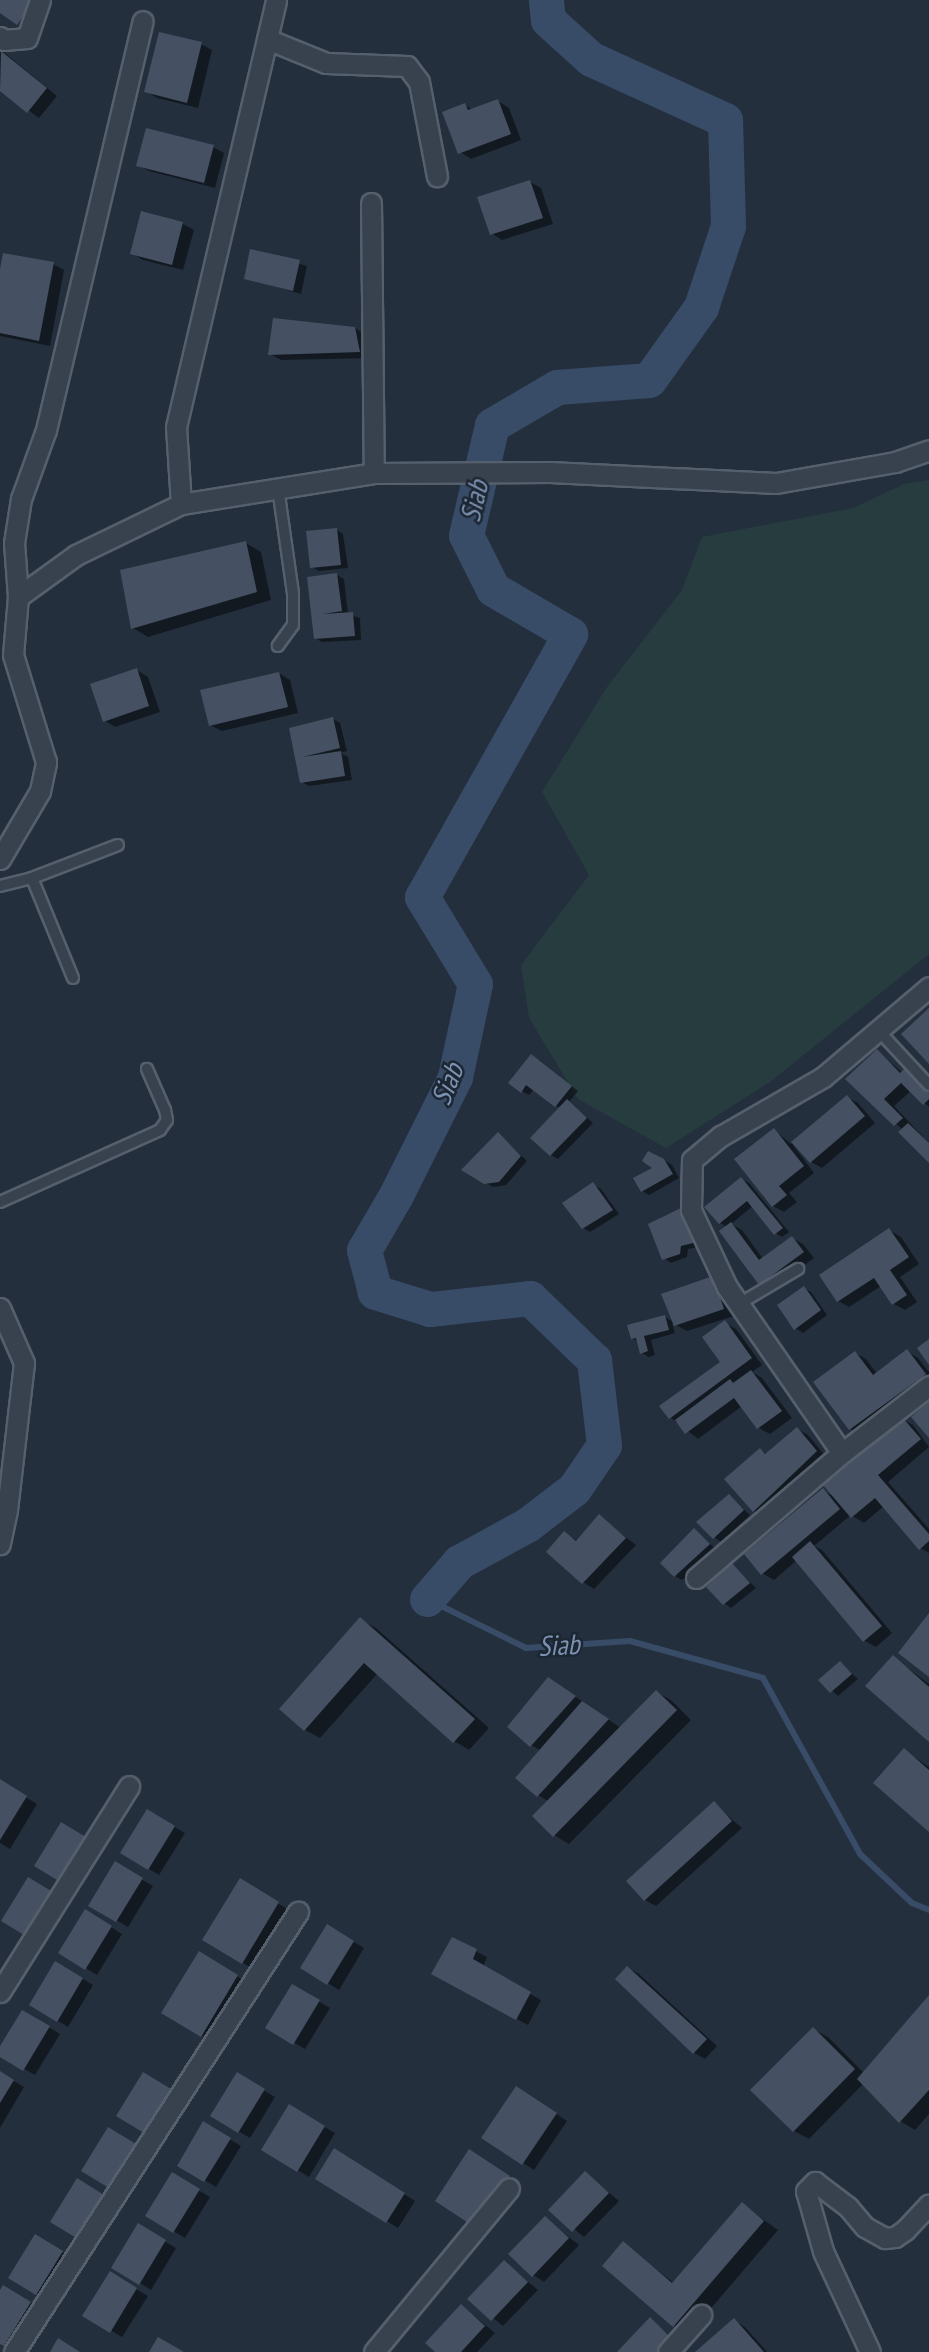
<!DOCTYPE html>
<style>
body{margin:0}
#map{position:relative;width:929px;height:2352px;overflow:hidden;background:#242f3e;font-family:"PT Sans Narrow",sans-serif}
div>[style]{position:absolute}
[style*='--x']{left:calc(var(--x)*1px);top:calc(var(--y)*1px);width:calc(var(--w)*1px);rotate:calc(var(--a)*1deg)}
.green>*{inset:0;background:#263c3f}
.shadow>*{inset:0;background:#0007}
.stream>*{height:6px;margin:-3px;padding:0 3px;transform-origin:3px;border-radius:3px;background:#394c67}
.river>*{height:35px;margin:-17.5px;padding:0 17.5px;transform-origin:17.5px;border-radius:17.5px;background:#394c67}
.building>*{inset:0;background:#455162}
.roads{filter:drop-shadow(2px 0 #565f6c) drop-shadow(-2px 0 #565f6c) drop-shadow(0 2px #565f6c) drop-shadow(0 -2px #565f6c)}
.lane>*{height:10px;margin:-5px;padding:0 5px;transform-origin:5px;border-radius:5px;background:#38414e}
.street>*{height:19px;margin:-9.5px;padding:0 9.5px;transform-origin:9.5px;border-radius:9.5px;background:#38414e}
span{translate:-50% -50%;white-space:nowrap;text-align:center;line-height:1.15;-webkit-text-stroke:5px #1d2633;paint-order:stroke}
.water-label{font-size:28px;color:#7c92b1;font-style:italic}
</style>
<div id="map">
<div class="green">
<i style="clip-path:polygon(929px 480px,929px 954px,770px 1082px,666px 1148px,578px 1099px,529px 1018px,521px 965px,589px 875px,542px 792px,607px 687px,682px 590px,702px 537px,853px 508px,904px 484px)"></i>
</div>
<div class="shadow">
<i style="clip-path:polygon(201px 44px,212px 50px,198px 108px,157px 98px,146px 91px)"></i>
<i style="clip-path:polygon(0 49px,57px 96px,39px 118px,0 89px)"></i>
<i style="clip-path:polygon(498px 101px,509px 108px,521px 140px,471px 159px,460px 152px,465px 105px,473px 110px)"></i>
<i style="clip-path:polygon(213px 147px,224px 153px,215px 188px,149px 171px,138px 165px)"></i>
<i style="clip-path:polygon(530px 182px,541px 188px,553px 224px,502px 240px,491px 233px)"></i>
<i style="clip-path:polygon(142px 213px,183px 224px,194px 230px,183px 270px,143px 260px,132px 253px)"></i>
<i style="clip-path:polygon(252px 251px,307px 266px,301px 294px,246px 278px)"></i>
<i style="clip-path:polygon(53px 264px,64px 270px,50px 346px,0 336px,0 278px)"></i>
<i style="clip-path:polygon(355px 328px,366px 335px,371px 358px,281px 360px,270px 354px)"></i>
<i style="clip-path:polygon(336px 529px,343px 534px,348px 568px,319px 571px,312px 567px)"></i>
<i style="clip-path:polygon(246px 543px,261px 552px,271px 600px,148px 637px,133px 628px)"></i>
<i style="clip-path:polygon(337px 575px,344px 579px,348px 614px,360px 618px,361px 640px,322px 642px,315px 638px,309px 578px)"></i>
<i style="clip-path:polygon(137px 670px,148px 677px,160px 712px,115px 727px,104px 720px)"></i>
<i style="clip-path:polygon(279px 673px,290px 680px,298px 713px,222px 731px,210px 725px)"></i>
<i style="clip-path:polygon(333px 719px,340px 723px,347px 751px,340px 753px,348px 757px,352px 780px,309px 786px,302px 782px,291px 729px)"></i>
<i style="clip-path:polygon(877px 1051px,903px 1073px,905px 1070px,916px 1077px,929px 1090px,929px 1107px,911px 1091px,894px 1106px,929px 1143px,929px 1161px,903px 1130px,848px 1079px)"></i>
<i style="clip-path:polygon(539px 1060px,578px 1091px,569px 1102px,593px 1123px,558px 1159px,551px 1155px,561px 1109px,534px 1089px,529px 1095px,522px 1091px)"></i>
<i style="clip-path:polygon(847px 1097px,858px 1103px,875px 1123px,822px 1168px,811px 1162px,795px 1143px,793px 1145px,814px 1173px,789px 1193px,797px 1202px,784px 1212px,773px 1206px,774px 1130px,791px 1144px)"></i>
<i style="clip-path:polygon(498px 1134px,527px 1161px,506px 1185px,493px 1187px,464px 1170px)"></i>
<i style="clip-path:polygon(664px 1160px,672px 1165px,679px 1178px,649px 1195px,642px 1191px)"></i>
<i style="clip-path:polygon(741px 1179px,749px 1183px,789px 1232px,782px 1237px,775px 1233px,753px 1206px,731px 1224px,742px 1230px,763px 1259px,792px 1238px,803px 1244px,814px 1258px,771px 1290px,760px 1283px,727px 1227px,720px 1223px)"></i>
<i style="clip-path:polygon(593px 1185px,601px 1189px,619px 1214px,590px 1232px,583px 1228px)"></i>
<i style="clip-path:polygon(681px 1210px,703px 1246px,688px 1249px,687px 1257px,671px 1263px,664px 1258px)"></i>
<i style="clip-path:polygon(889px 1230px,901px 1237px,919px 1264px,900px 1277px,917px 1302px,905px 1310px,894px 1304px,881px 1286px,849px 1307px,838px 1301px)"></i>
<i style="clip-path:polygon(724px 1284px,734px 1316px,687px 1331px,672px 1323px,675px 1333px,651px 1340px,655px 1355px,649px 1357px,642px 1353px,639px 1342px,632px 1338px,665px 1317px,675px 1323px,663px 1295px)"></i>
<i style="clip-path:polygon(804px 1288px,811px 1292px,827px 1315px,803px 1333px,795px 1328px)"></i>
<i style="clip-path:polygon(725px 1323px,736px 1329px,762px 1365px,752px 1372px,762px 1378px,792px 1418px,770px 1434px,759px 1428px,742px 1406px,698px 1439px,670px 1417px,722px 1362px)"></i>
<i style="clip-path:polygon(907px 1351px,918px 1358px,929px 1372px,929px 1386px,862px 1436px,851px 1429px,816px 1382px,855px 1353px,866px 1359px,877px 1374px)"></i>
<i style="clip-path:polygon(902px 1419px,913px 1425px,929px 1447px,888px 1482px,929px 1529px,929px 1553px,920px 1548px,884px 1506px,864px 1523px,851px 1515px,814px 1546px,822px 1550px,892px 1633px,876px 1647px,865px 1641px,797px 1560px,774px 1580px,762px 1573px,823px 1491px,835px 1497px)"></i>
<i style="clip-path:polygon(797px 1429px,808px 1435px,827px 1458px,765px 1517px,754px 1511px,760px 1450px,768px 1454px)"></i>
<i style="clip-path:polygon(729px 1496px,750px 1515px,721px 1542px,714px 1537px)"></i>
<i style="clip-path:polygon(599px 1517px,636px 1545px,594px 1589px,583px 1582px,564px 1533px,578px 1541px)"></i>
<i style="clip-path:polygon(695px 1531px,716px 1549px,682px 1580px,675px 1576px)"></i>
<i style="clip-path:polygon(732px 1565px,756px 1588px,731px 1608px,724px 1603px)"></i>
<i style="clip-path:polygon(361px 1620px,376px 1628px,489px 1728px,469px 1750px,454px 1741px,378px 1673px,320px 1738px,305px 1730px)"></i>
<i style="clip-path:polygon(893px 1657px,929px 1684px,929px 1740px)"></i>
<i style="clip-path:polygon(840px 1663px,858px 1679px,838px 1696px,821px 1680px)"></i>
<i style="clip-path:polygon(560px 1686px,621px 1728px,656px 1692px,671px 1700px,691px 1720px,569px 1844px,554px 1835px,548px 1801px,538px 1795px,541px 1751px,531px 1745px)"></i>
<i style="clip-path:polygon(904px 1750px,929px 1767px,929px 1830px)"></i>
<i style="clip-path:polygon(1px 1782px,37px 1804px,10px 1849px,0 1843px)"></i>
<i style="clip-path:polygon(714px 1804px,742px 1828px,656px 1906px,645px 1900px)"></i>
<i style="clip-path:polygon(147px 1811px,185px 1833px,159px 1875px,122px 1853px)"></i>
<i style="clip-path:polygon(116px 1864px,153px 1886px,128px 1927px,91px 1905px)"></i>
<i style="clip-path:polygon(241px 1881px,289px 1910px,253px 1969px,204px 1940px)"></i>
<i style="clip-path:polygon(85px 1911px,122px 1934px,97px 1975px,60px 1952px)"></i>
<i style="clip-path:polygon(327px 1926px,364px 1948px,339px 1990px,302px 1967px)"></i>
<i style="clip-path:polygon(453px 1940px,487px 1957px,483px 1967px,541px 2000px,528px 2025px,444px 1980px)"></i>
<i style="clip-path:polygon(199px 1953px,248px 1983px,212px 2042px,163px 2012px)"></i>
<i style="clip-path:polygon(56px 1963px,93px 1985px,68px 2027px,31px 2005px)"></i>
<i style="clip-path:polygon(628px 1968px,639px 1974px,717px 2046px,705px 2059px,694px 2053px)"></i>
<i style="clip-path:polygon(293px 1986px,330px 2008px,305px 2049px,267px 2027px)"></i>
<i style="clip-path:polygon(929px 1998px,929px 2114px,915px 2130px,900px 2121px,864px 2083px,809px 2139px,794px 2131px,813px 2029px,828px 2037px,864px 2073px)"></i>
<i style="clip-path:polygon(23px 2012px,60px 2034px,35px 2075px,0 2055px,0 2049px)"></i>
<i style="clip-path:polygon(0 2073px,24px 2087px,0 2128px)"></i>
<i style="clip-path:polygon(144px 2074px,181px 2097px,156px 2138px,119px 2116px)"></i>
<i style="clip-path:polygon(238px 2075px,275px 2097px,250px 2138px,212px 2116px)"></i>
<i style="clip-path:polygon(527px 2094px,567px 2121px,534px 2170px,484px 2137px)"></i>
<i style="clip-path:polygon(289px 2106px,335px 2133px,309px 2177px,264px 2150px)"></i>
<i style="clip-path:polygon(204px 2124px,241px 2146px,216px 2187px,179px 2165px)"></i>
<i style="clip-path:polygon(346px 2157px,415px 2201px,398px 2228px,318px 2178px)"></i>
<i style="clip-path:polygon(480px 2158px,520px 2184px,488px 2233px,477px 2226px)"></i>
<i style="clip-path:polygon(585px 2173px,619px 2201px,584px 2237px,551px 2210px)"></i>
<i style="clip-path:polygon(173px 2175px,210px 2197px,185px 2238px,148px 2216px)"></i>
<i style="clip-path:polygon(742px 2204px,778px 2230px,689px 2334px,674px 2325px,623px 2244px,674px 2283px)"></i>
<i style="clip-path:polygon(545px 2218px,579px 2245px,544px 2282px,533px 2275px)"></i>
<i style="clip-path:polygon(139px 2226px,176px 2248px,151px 2290px,114px 2267px)"></i>
<i style="clip-path:polygon(36px 2236px,73px 2259px,48px 2300px,10px 2278px)"></i>
<i style="clip-path:polygon(504px 2262px,538px 2290px,503px 2326px,470px 2299px)"></i>
<i style="clip-path:polygon(110px 2274px,148px 2296px,122px 2337px,85px 2315px)"></i>
<i style="clip-path:polygon(4px 2287px,41px 2310px,16px 2351px,0 2342px,0 2294px)"></i>
<i style="clip-path:polygon(462px 2306px,495px 2333px,477px 2352px,438px 2352px)"></i>
<i style="clip-path:polygon(650px 2320px,683px 2347px,620px 2352px)"></i>
<i style="clip-path:polygon(734px 2320px,745px 2327px,767px 2352px,698px 2352px)"></i>
</div>
<div class="stream">
<i style="--x:427;--y:1599;--w:110;--a:26.3"></i>
<i style="--x:526;--y:1648;--w:104;--a:-3.9"></i>
<i style="--x:630;--y:1641;--w:138;--a:15.5"></i>
<i style="--x:763;--y:1678;--w:201;--a:61.1"></i>
<i style="--x:860;--y:1854;--w:71;--a:43.3"></i>
<i style="--x:912;--y:1903;--w:18;--a:22"></i>
</div>
<div class="river">
<i style="--x:427;--y:1599;--w:49;--a:-49.1"></i>
<i style="--x:459;--y:1562;--w:77;--a:-28.6"></i>
<i style="--x:527;--y:1525;--w:59;--a:-37.5"></i>
<i style="--x:574;--y:1489;--w:53;--a:-55.7"></i>
<i style="--x:604;--y:1445;--w:86;--a:-96.7"></i>
<i style="--x:594;--y:1360;--w:89;--a:-135.9"></i>
<i style="--x:530;--y:1298;--w:101;--a:173.7"></i>
<i style="--x:430;--y:1309;--w:58;--a:-162.8"></i>
<i style="--x:375;--y:1292;--w:43;--a:-104.7"></i>
<i style="--x:364;--y:1250;--w:64;--a:-59.8"></i>
<i style="--x:396;--y:1195;--w:132;--a:-63.4"></i>
<i style="--x:455;--y:1077;--w:95;--a:-77.9"></i>
<i style="--x:475;--y:984;--w:102;--a:-121.3"></i>
<i style="--x:422;--y:897;--w:302;--a:-60.6"></i>
<i style="--x:570;--y:634;--w:89;--a:-149.7"></i>
<i style="--x:493;--y:589;--w:60;--a:-116.6"></i>
<i style="--x:466;--y:535;--w:113;--a:-76.7"></i>
<i style="--x:492;--y:425;--w:75;--a:-30.3"></i>
<i style="--x:557;--y:387;--w:92;--a:-4.4"></i>
<i style="--x:649;--y:380;--w:90;--a:-54.5"></i>
<i style="--x:701;--y:307;--w:85;--a:-71.6"></i>
<i style="--x:728;--y:226;--w:106;--a:-91.6"></i>
<i style="--x:725;--y:120;--w:147;--a:-155.5"></i>
<i style="--x:591;--y:59;--w:58;--a:-137.8"></i>
<i style="--x:548;--y:20;--w:20;--a:-96"></i>
</div>
<div class="building">
<i style="clip-path:polygon(0 0,35px 0,17px 25px,0 13px)"></i>
<i style="clip-path:polygon(159px 32px,202px 42px,187px 103px,144px 92px)"></i>
<i style="clip-path:polygon(1px 51px,47px 88px,27px 113px,0 91px)"></i>
<i style="clip-path:polygon(498px 99px,511px 134px,458px 154px,442px 112px,465px 103px,468px 110px)"></i>
<i style="clip-path:polygon(146px 128px,214px 145px,204px 183px,136px 166px)"></i>
<i style="clip-path:polygon(530px 180px,543px 218px,490px 235px,477px 197px)"></i>
<i style="clip-path:polygon(141px 211px,183px 222px,172px 265px,130px 254px)"></i>
<i style="clip-path:polygon(250px 249px,300px 260px,293px 291px,244px 279px)"></i>
<i style="clip-path:polygon(3px 253px,54px 262px,39px 341px,0 333px,0 269px)"></i>
<i style="clip-path:polygon(273px 318px,355px 327px,360px 352px,268px 355px)"></i>
<i style="clip-path:polygon(337px 528px,341px 565px,310px 568px,306px 531px)"></i>
<i style="clip-path:polygon(246px 541px,257px 592px,131px 629px,120px 570px)"></i>
<i style="clip-path:polygon(337px 573px,342px 611px,323px 614px,353px 612px,355px 636px,314px 639px,307px 577px)"></i>
<i style="clip-path:polygon(137px 668px,149px 706px,103px 722px,90px 684px)"></i>
<i style="clip-path:polygon(279px 672px,288px 707px,209px 726px,200px 690px)"></i>
<i style="clip-path:polygon(333px 717px,340px 748px,302px 757px,341px 751px,345px 776px,300px 783px,289px 728px)"></i>
<i style="clip-path:polygon(929px 1008px,929px 1064px,901px 1034px)"></i>
<i style="clip-path:polygon(877px 1049px,900px 1073px,905px 1068px,929px 1093px,929px 1099px,923px 1105px,901px 1083px,884px 1099px,903px 1118px,894px 1126px,845px 1079px)"></i>
<i style="clip-path:polygon(531px 1054px,572px 1086px,555px 1107px,526px 1085px,521px 1093px,508px 1083px)"></i>
<i style="clip-path:polygon(847px 1095px,865px 1116px,810px 1163px,791px 1142px)"></i>
<i style="clip-path:polygon(567px 1099px,587px 1118px,550px 1156px,530px 1138px)"></i>
<i style="clip-path:polygon(908px 1123px,929px 1143px,929px 1163px,898px 1132px)"></i>
<i style="clip-path:polygon(774px 1128px,804px 1166px,779px 1186px,787px 1195px,772px 1207px,734px 1159px)"></i>
<i style="clip-path:polygon(498px 1132px,521px 1156px,499px 1182px,484px 1184px,461px 1170px)"></i>
<i style="clip-path:polygon(648px 1151px,664px 1159px,673px 1174px,641px 1192px,633px 1178px,652px 1168px,642px 1161px)"></i>
<i style="clip-path:polygon(741px 1177px,783px 1228px,774px 1235px,747px 1201px,719px 1224px,704px 1207px)"></i>
<i style="clip-path:polygon(593px 1182px,613px 1210px,582px 1229px,562px 1203px)"></i>
<i style="clip-path:polygon(681px 1208px,697px 1242px,681px 1246px,680px 1254px,662px 1260px,648px 1224px)"></i>
<i style="clip-path:polygon(731px 1222px,759px 1260px,792px 1236px,804px 1252px,759px 1285px,719px 1231px)"></i>
<i style="clip-path:polygon(889px 1228px,909px 1257px,890px 1270px,907px 1295px,892px 1305px,874px 1278px,837px 1302px,819px 1275px)"></i>
<i style="clip-path:polygon(713px 1276px,724px 1309px,674px 1326px,661px 1294px)"></i>
<i style="clip-path:polygon(804px 1286px,821px 1310px,794px 1330px,777px 1305px)"></i>
<i style="clip-path:polygon(665px 1315px,669px 1330px,644px 1336px,648px 1351px,640px 1354px,636px 1338px,631px 1339px,627px 1325px)"></i>
<i style="clip-path:polygon(725px 1320px,752px 1358px,669px 1419px,659px 1406px,720px 1362px,702px 1337px)"></i>
<i style="clip-path:polygon(929px 1339px,929px 1365px,917px 1348px)"></i>
<i style="clip-path:polygon(907px 1349px,926px 1374px,849px 1430px,813px 1382px,855px 1351px,873px 1375px)"></i>
<i style="clip-path:polygon(751px 1370px,782px 1411px,757px 1429px,734px 1398px,685px 1434px,675px 1420px,730px 1379px,733px 1383px)"></i>
<i style="clip-path:polygon(929px 1402px,929px 1438px,911px 1417px)"></i>
<i style="clip-path:polygon(902px 1417px,921px 1439px,878px 1475px,929px 1534px,929px 1541px,919px 1550px,875px 1498px,851px 1518px,823px 1485px)"></i>
<i style="clip-path:polygon(797px 1427px,817px 1451px,753px 1512px,724px 1479px,760px 1448px,765px 1454px)"></i>
<i style="clip-path:polygon(823px 1488px,840px 1509px,761px 1575px,744px 1554px)"></i>
<i style="clip-path:polygon(729px 1494px,744px 1510px,713px 1539px,696px 1522px)"></i>
<i style="clip-path:polygon(599px 1514px,626px 1538px,582px 1584px,546px 1552px,564px 1531px,576px 1541px)"></i>
<i style="clip-path:polygon(694px 1528px,710px 1544px,674px 1577px,660px 1563px)"></i>
<i style="clip-path:polygon(810px 1541px,882px 1626px,863px 1642px,792px 1557px)"></i>
<i style="clip-path:polygon(732px 1563px,750px 1583px,723px 1605px,706px 1587px)"></i>
<i style="clip-path:polygon(929px 1613px,929px 1677px,898px 1653px)"></i>
<i style="clip-path:polygon(360px 1617px,475px 1719px,453px 1743px,364px 1663px,304px 1731px,279px 1709px)"></i>
<i style="clip-path:polygon(893px 1655px,929px 1687px,929px 1742px,865px 1686px)"></i>
<i style="clip-path:polygon(840px 1661px,852px 1674px,830px 1693px,818px 1680px)"></i>
<i style="clip-path:polygon(548px 1677px,576px 1696px,530px 1747px,507px 1727px)"></i>
<i style="clip-path:polygon(656px 1690px,677px 1710px,553px 1837px,532px 1816px)"></i>
<i style="clip-path:polygon(582px 1701px,609px 1719px,537px 1797px,515px 1778px)"></i>
<i style="clip-path:polygon(904px 1748px,929px 1770px,929px 1832px,873px 1783px)"></i>
<i style="clip-path:polygon(0 1779px,27px 1796px,0 1840px)"></i>
<i style="clip-path:polygon(714px 1801px,732px 1821px,644px 1901px,626px 1881px)"></i>
<i style="clip-path:polygon(147px 1809px,175px 1826px,148px 1870px,120px 1853px)"></i>
<i style="clip-path:polygon(61px 1822px,89px 1839px,62px 1883px,34px 1866px)"></i>
<i style="clip-path:polygon(115px 1861px,143px 1878px,116px 1922px,88px 1906px)"></i>
<i style="clip-path:polygon(28px 1877px,56px 1894px,29px 1938px,1px 1921px)"></i>
<i style="clip-path:polygon(240px 1878px,279px 1902px,242px 1964px,202px 1940px)"></i>
<i style="clip-path:polygon(85px 1909px,112px 1926px,85px 1970px,58px 1953px)"></i>
<i style="clip-path:polygon(327px 1924px,354px 1941px,327px 1985px,300px 1968px)"></i>
<i style="clip-path:polygon(452px 1937px,477px 1949px,473px 1959px,531px 1992px,516px 2020px,431px 1974px)"></i>
<i style="clip-path:polygon(199px 1951px,238px 1975px,201px 2037px,161px 2013px)"></i>
<i style="clip-path:polygon(55px 1961px,83px 1978px,57px 2022px,29px 2005px)"></i>
<i style="clip-path:polygon(627px 1966px,707px 2039px,693px 2054px,615px 1979px)"></i>
<i style="clip-path:polygon(292px 1984px,320px 2000px,293px 2045px,265px 2028px)"></i>
<i style="clip-path:polygon(929px 1995px,929px 2090px,899px 2123px,857px 2079px)"></i>
<i style="clip-path:polygon(22px 2010px,50px 2026px,23px 2071px,0 2057px,0 2046px)"></i>
<i style="clip-path:polygon(813px 2027px,855px 2069px,793px 2132px,750px 2090px)"></i>
<i style="clip-path:polygon(0 2071px,14px 2080px,0 2103px)"></i>
<i style="clip-path:polygon(143px 2072px,171px 2089px,144px 2133px,116px 2116px)"></i>
<i style="clip-path:polygon(237px 2072px,265px 2089px,238px 2133px,210px 2116px)"></i>
<i style="clip-path:polygon(516px 2086px,557px 2113px,522px 2165px,481px 2138px)"></i>
<i style="clip-path:polygon(289px 2104px,325px 2126px,297px 2172px,261px 2150px)"></i>
<i style="clip-path:polygon(203px 2121px,231px 2138px,204px 2182px,177px 2166px)"></i>
<i style="clip-path:polygon(108px 2127px,136px 2144px,109px 2188px,81px 2171px)"></i>
<i style="clip-path:polygon(334px 2148px,405px 2193px,386px 2223px,315px 2179px)"></i>
<i style="clip-path:polygon(469px 2149px,510px 2176px,476px 2228px,435px 2201px)"></i>
<i style="clip-path:polygon(585px 2171px,609px 2193px,572px 2232px,548px 2210px)"></i>
<i style="clip-path:polygon(172px 2172px,200px 2189px,173px 2233px,145px 2216px)"></i>
<i style="clip-path:polygon(77px 2178px,104px 2195px,78px 2239px,50px 2222px)"></i>
<i style="clip-path:polygon(742px 2202px,764px 2221px,673px 2327px,602px 2266px,623px 2241px,672px 2283px)"></i>
<i style="clip-path:polygon(545px 2216px,569px 2238px,532px 2277px,508px 2254px)"></i>
<i style="clip-path:polygon(138px 2223px,166px 2240px,139px 2285px,111px 2268px)"></i>
<i style="clip-path:polygon(35px 2234px,63px 2251px,36px 2295px,8px 2278px)"></i>
<i style="clip-path:polygon(504px 2260px,528px 2282px,491px 2321px,467px 2299px)"></i>
<i style="clip-path:polygon(110px 2271px,137px 2288px,110px 2333px,82px 2316px)"></i>
<i style="clip-path:polygon(3px 2285px,31px 2302px,4px 2346px,0 2344px,0 2290px)"></i>
<i style="clip-path:polygon(461px 2304px,485px 2326px,461px 2352px,435px 2352px,425px 2343px)"></i>
<i style="clip-path:polygon(650px 2317px,673px 2340px,662px 2352px,617px 2352px)"></i>
<i style="clip-path:polygon(734px 2318px,764px 2352px,695px 2352px)"></i>
<i style="clip-path:polygon(158px 2337px,184px 2352px,149px 2352px)"></i>
<i style="clip-path:polygon(58px 2338px,80px 2352px,50px 2352px)"></i>
</div>
<div class="roads">
<div class="lane">
<i style="--x:278;--y:488;--w:107;--a:81.9"></i>
<i style="--x:293;--y:594;--w:31;--a:90"></i>
<i style="--x:293;--y:625;--w:26;--a:126"></i>
<i style="--x:32;--y:878;--w:92;--a:-21"></i>
<i style="--x:0;--y:886;--w:33;--a:-14"></i>
<i style="--x:32;--y:878;--w:108;--a:67.7"></i>
<i style="--x:878;--y:1030;--w:75;--a:47.2"></i>
<i style="--x:0;--y:1202;--w:175;--a:-24.2"></i>
<i style="--x:160;--y:1130;--w:12;--a:-55"></i>
<i style="--x:167;--y:1120;--w:10;--a:-101"></i>
<i style="--x:165;--y:1110;--w:45;--a:-113.7"></i>
<i style="--x:739;--y:1304;--w:69;--a:-30.7"></i>
</div>
<div class="street">
<i style="--x:0;--y:37;--w:5;--a:37"></i>
<i style="--x:4;--y:40;--w:23;--a:-5"></i>
<i style="--x:27;--y:38;--w:40;--a:-71.1"></i>
<i style="--x:267;--y:39;--w:64;--a:22.1"></i>
<i style="--x:326;--y:63;--w:81;--a:2.1"></i>
<i style="--x:407;--y:66;--w:20;--a:53"></i>
<i style="--x:419;--y:82;--w:96;--a:79.2"></i>
<i style="--x:371;--y:203;--w:270;--a:89.4"></i>
<i style="--x:181;--y:504;--w:77;--a:-93.7"></i>
<i style="--x:176;--y:427;--w:439;--a:-76.8"></i>
<i style="--x:18;--y:597;--w:54;--a:-94.2"></i>
<i style="--x:14;--y:543;--w:45;--a:-81"></i>
<i style="--x:21;--y:499;--w:73;--a:-70.1"></i>
<i style="--x:46;--y:430;--w:420;--a:-76.7"></i>
<i style="--x:0;--y:859;--w:79;--a:-59.5"></i>
<i style="--x:40;--y:791;--w:30;--a:-78"></i>
<i style="--x:46;--y:762;--w:112;--a:-107.1"></i>
<i style="--x:13;--y:655;--w:58;--a:-85.1"></i>
<i style="--x:18;--y:597;--w:72;--a:-35.9"></i>
<i style="--x:76;--y:555;--w:117;--a:-25.9"></i>
<i style="--x:181;--y:504;--w:195;--a:-9.1"></i>
<i style="--x:374;--y:473;--w:176;--a:-0.3"></i>
<i style="--x:550;--y:472;--w:226;--a:2.8"></i>
<i style="--x:776;--y:483;--w:121;--a:-10"></i>
<i style="--x:895;--y:462;--w:36;--a:-19"></i>
<i style="--x:0;--y:1308;--w:60;--a:66.4"></i>
<i style="--x:24;--y:1363;--w:148;--a:96.6"></i>
<i style="--x:7;--y:1510;--w:35;--a:102"></i>
<i style="--x:842;--y:1453;--w:202;--a:-124.7"></i>
<i style="--x:727;--y:1287;--w:85;--a:-115.1"></i>
<i style="--x:691;--y:1210;--w:50;--a:-88.9"></i>
<i style="--x:692;--y:1160;--w:38;--a:-40"></i>
<i style="--x:721;--y:1136;--w:118;--a:-30"></i>
<i style="--x:823;--y:1077;--w:139;--a:-40.3"></i>
<i style="--x:696;--y:1578;--w:192;--a:-40.6"></i>
<i style="--x:842;--y:1453;--w:110;--a:-37.6"></i>
<i style="--x:0;--y:1992;--w:243;--a:-57.9"></i>
<i style="--x:14;--y:2352;--w:524;--a:-57.16"></i>
<i style="--x:374;--y:2352;--w:212;--a:-50.5"></i>
<i style="--x:668;--y:2352;--w:50;--a:-48.3"></i>
<i style="--x:870;--y:2352;--w:111;--a:-115"></i>
<i style="--x:823;--y:2251;--w:62;--a:-105.8"></i>
<i style="--x:806;--y:2191;--w:13;--a:-45"></i>
<i style="--x:815;--y:2182;--w:41;--a:37.1"></i>
<i style="--x:848;--y:2207;--w:26;--a:50"></i>
<i style="--x:865;--y:2227;--w:23;--a:29"></i>
<i style="--x:885;--y:2238;--w:10;--a:-6"></i>
<i style="--x:895;--y:2237;--w:12;--a:-35"></i>
<i style="--x:905;--y:2230;--w:35;--a:-47"></i>
</div>
</div>
<div class="water-label">
<span style="left:474px;top:501px;rotate:-77deg">Siab</span>
<span style="left:447px;top:1084px;rotate:-68deg">Siab</span>
<span style="left:559px;top:1645px;rotate:-3deg">Siab</span>
</div>
</div>
